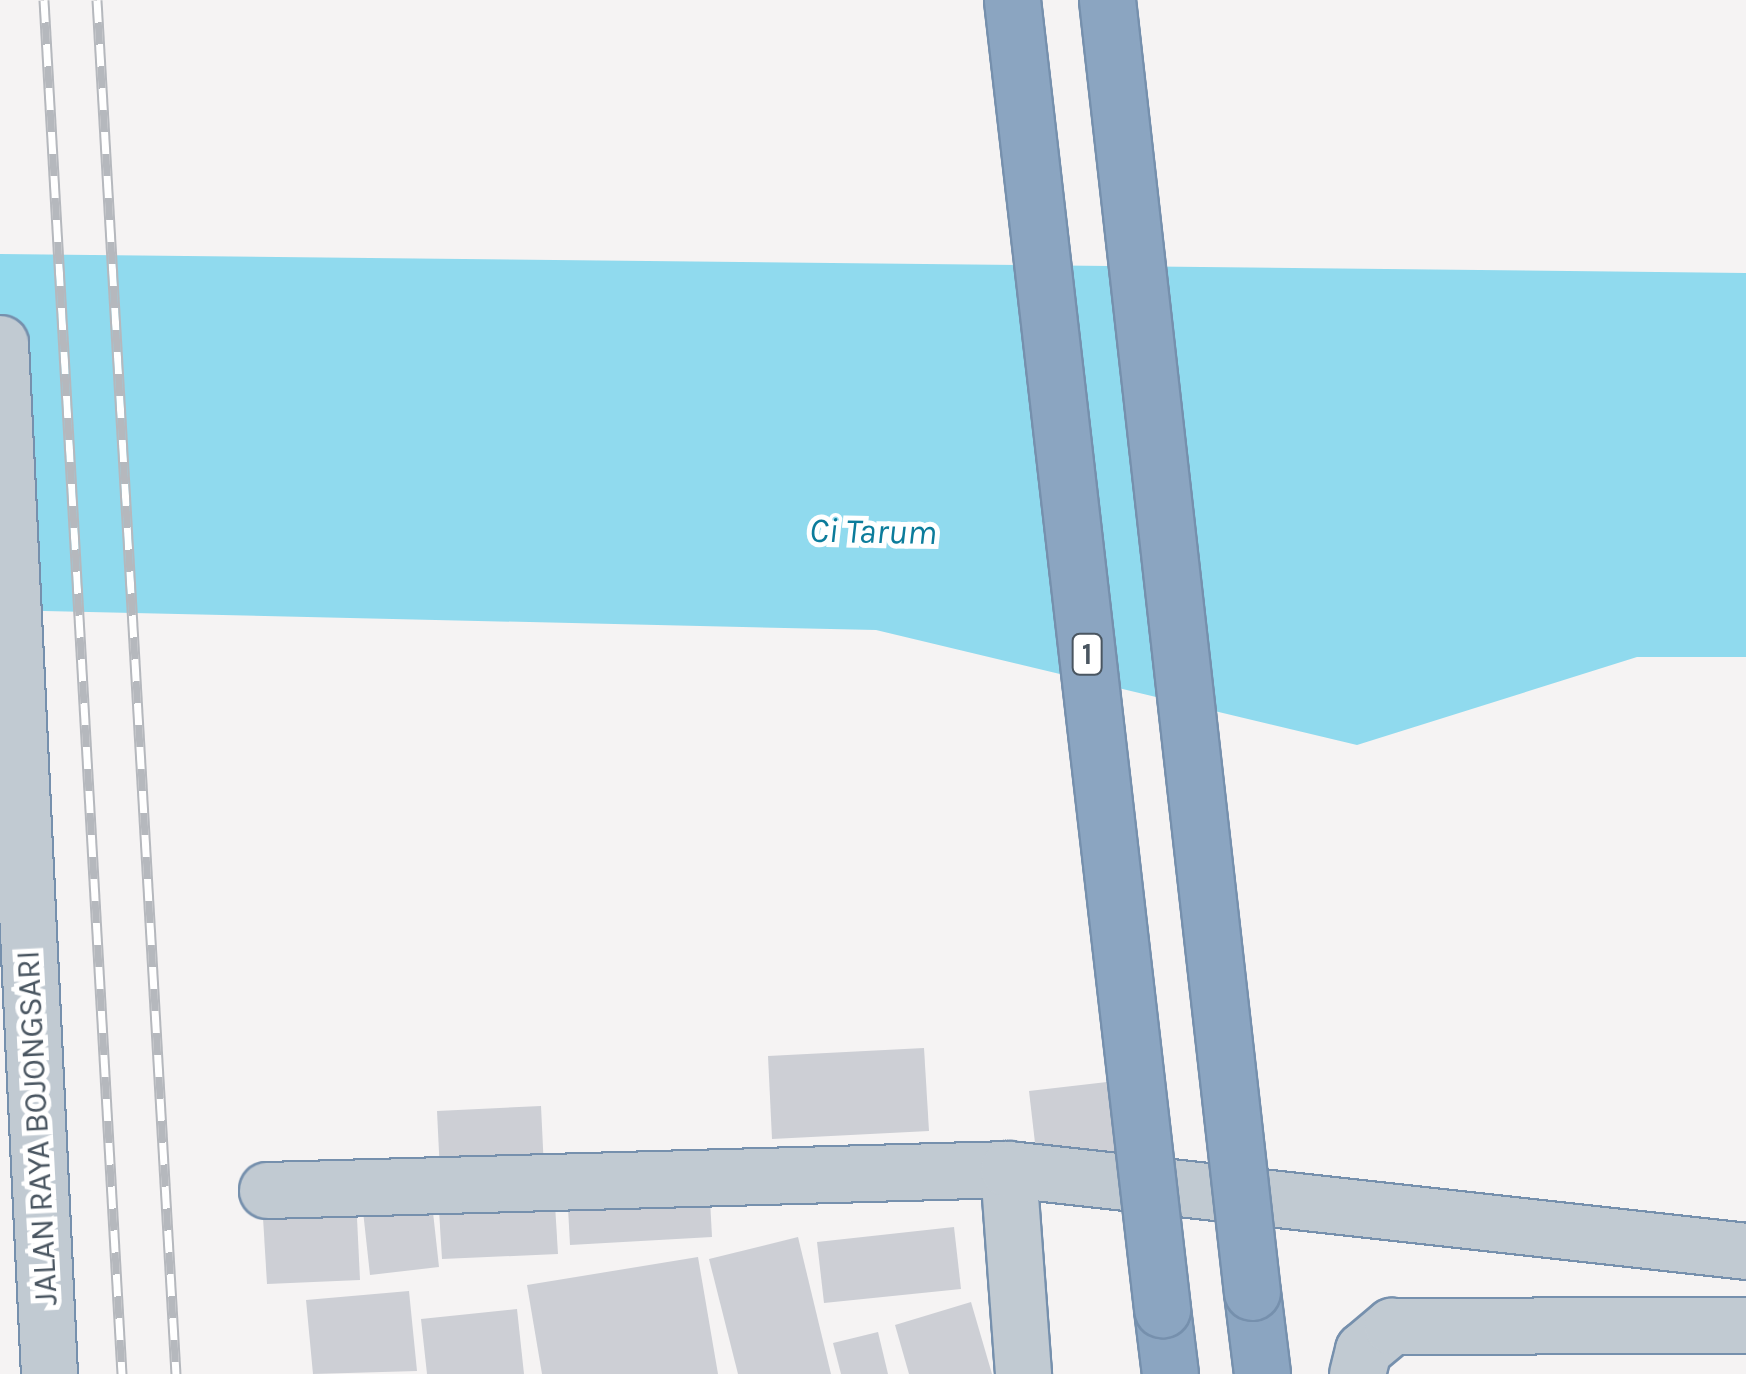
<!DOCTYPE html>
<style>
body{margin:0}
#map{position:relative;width:1746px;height:1374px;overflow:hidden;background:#f5f3f3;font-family:Karla,sans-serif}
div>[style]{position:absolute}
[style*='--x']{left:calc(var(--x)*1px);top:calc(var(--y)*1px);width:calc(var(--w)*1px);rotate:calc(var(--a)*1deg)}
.water>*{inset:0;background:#90daee}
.building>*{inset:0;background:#cdcfd5}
.roads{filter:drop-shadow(2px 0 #7690ad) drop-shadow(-2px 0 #7690ad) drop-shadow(0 2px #7690ad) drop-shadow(0 -2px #7690ad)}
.minor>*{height:55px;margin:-27.5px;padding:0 27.5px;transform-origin:27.5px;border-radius:27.5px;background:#c1cad2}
.highway>*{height:55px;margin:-27.5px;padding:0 27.5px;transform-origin:27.5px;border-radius:27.5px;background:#8ba5c1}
.rail>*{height:11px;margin-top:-5.5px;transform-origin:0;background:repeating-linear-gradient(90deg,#fff 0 22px,#b5b8bd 0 44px);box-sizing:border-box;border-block:2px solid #b5b8bd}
.bridges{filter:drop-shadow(2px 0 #7690ad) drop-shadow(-2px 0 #7690ad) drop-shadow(0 2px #7690ad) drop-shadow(0 -2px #7690ad)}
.highway-bridge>*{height:55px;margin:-27.5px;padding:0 27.5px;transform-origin:27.5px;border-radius:27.5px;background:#8ba5c1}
span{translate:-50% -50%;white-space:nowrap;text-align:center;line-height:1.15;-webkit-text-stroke:10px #fff;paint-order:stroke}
.shield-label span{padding:2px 8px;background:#fff;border:2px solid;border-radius:8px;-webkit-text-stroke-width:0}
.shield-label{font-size:30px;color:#4a5661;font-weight:700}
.street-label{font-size:32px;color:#4a5661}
.water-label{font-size:35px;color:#0c7c9b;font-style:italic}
</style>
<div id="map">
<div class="water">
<i style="clip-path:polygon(0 254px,1746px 273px,1746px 657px,1637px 657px,1357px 745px,876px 630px,0 610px)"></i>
</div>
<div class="building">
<i style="clip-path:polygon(924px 1048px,929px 1131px,772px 1139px,768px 1056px)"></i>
<i style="clip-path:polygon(1107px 1082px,1117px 1158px,1038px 1169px,1029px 1091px)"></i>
<i style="clip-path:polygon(541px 1106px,544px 1169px,440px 1173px,437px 1111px)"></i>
<i style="clip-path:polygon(709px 1181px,712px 1237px,570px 1245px,567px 1189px)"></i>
<i style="clip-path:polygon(554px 1188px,558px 1254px,442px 1259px,438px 1194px)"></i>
<i style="clip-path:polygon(431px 1194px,439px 1267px,370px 1275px,362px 1202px)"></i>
<i style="clip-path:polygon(356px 1197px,360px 1280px,267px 1284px,262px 1201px)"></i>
<i style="clip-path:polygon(954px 1227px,961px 1289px,824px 1303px,817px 1242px)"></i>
<i style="clip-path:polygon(798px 1237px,831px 1374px,738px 1374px,709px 1259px)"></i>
<i style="clip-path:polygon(698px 1257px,718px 1374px,542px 1374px,527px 1285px)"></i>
<i style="clip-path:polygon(409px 1291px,417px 1371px,313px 1374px,306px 1300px)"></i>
<i style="clip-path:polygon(971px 1302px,992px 1374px,909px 1374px,895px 1325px)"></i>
<i style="clip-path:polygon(517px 1309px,524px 1374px,427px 1374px,421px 1319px)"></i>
<i style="clip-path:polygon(878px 1332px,888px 1374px,841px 1374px,833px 1343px)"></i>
</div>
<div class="roads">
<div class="minor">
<i style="--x:0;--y:343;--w:1032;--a:87.28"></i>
<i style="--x:1008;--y:1169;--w:206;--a:85.8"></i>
<i style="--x:267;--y:1190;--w:741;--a:-1.62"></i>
<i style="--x:1008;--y:1169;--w:743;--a:6.34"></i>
<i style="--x:1357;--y:1374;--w:25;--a:-76"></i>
<i style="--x:1363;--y:1350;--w:38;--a:-40"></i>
<i style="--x:1392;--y:1326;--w:354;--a:-0.2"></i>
</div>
<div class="highway">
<i style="--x:1252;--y:1292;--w:83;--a:83"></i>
<i style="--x:1162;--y:1309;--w:65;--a:83"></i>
</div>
</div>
<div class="rail">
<i style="--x:44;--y:0;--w:1376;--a:86.75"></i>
<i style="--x:97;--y:0;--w:1376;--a:86.71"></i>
</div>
<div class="bridges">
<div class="highway-bridge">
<i style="--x:1012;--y:0;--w:1318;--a:83.46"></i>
<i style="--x:1107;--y:0;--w:1300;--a:83.6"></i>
</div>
</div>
<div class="shield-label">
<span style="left:1087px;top:654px">1</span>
</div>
<div class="street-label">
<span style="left:38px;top:1128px;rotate:-93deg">JALAN RAYA BOJONGSARI</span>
</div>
<div class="water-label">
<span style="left:873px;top:532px;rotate:1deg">Ci Tarum</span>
</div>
</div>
